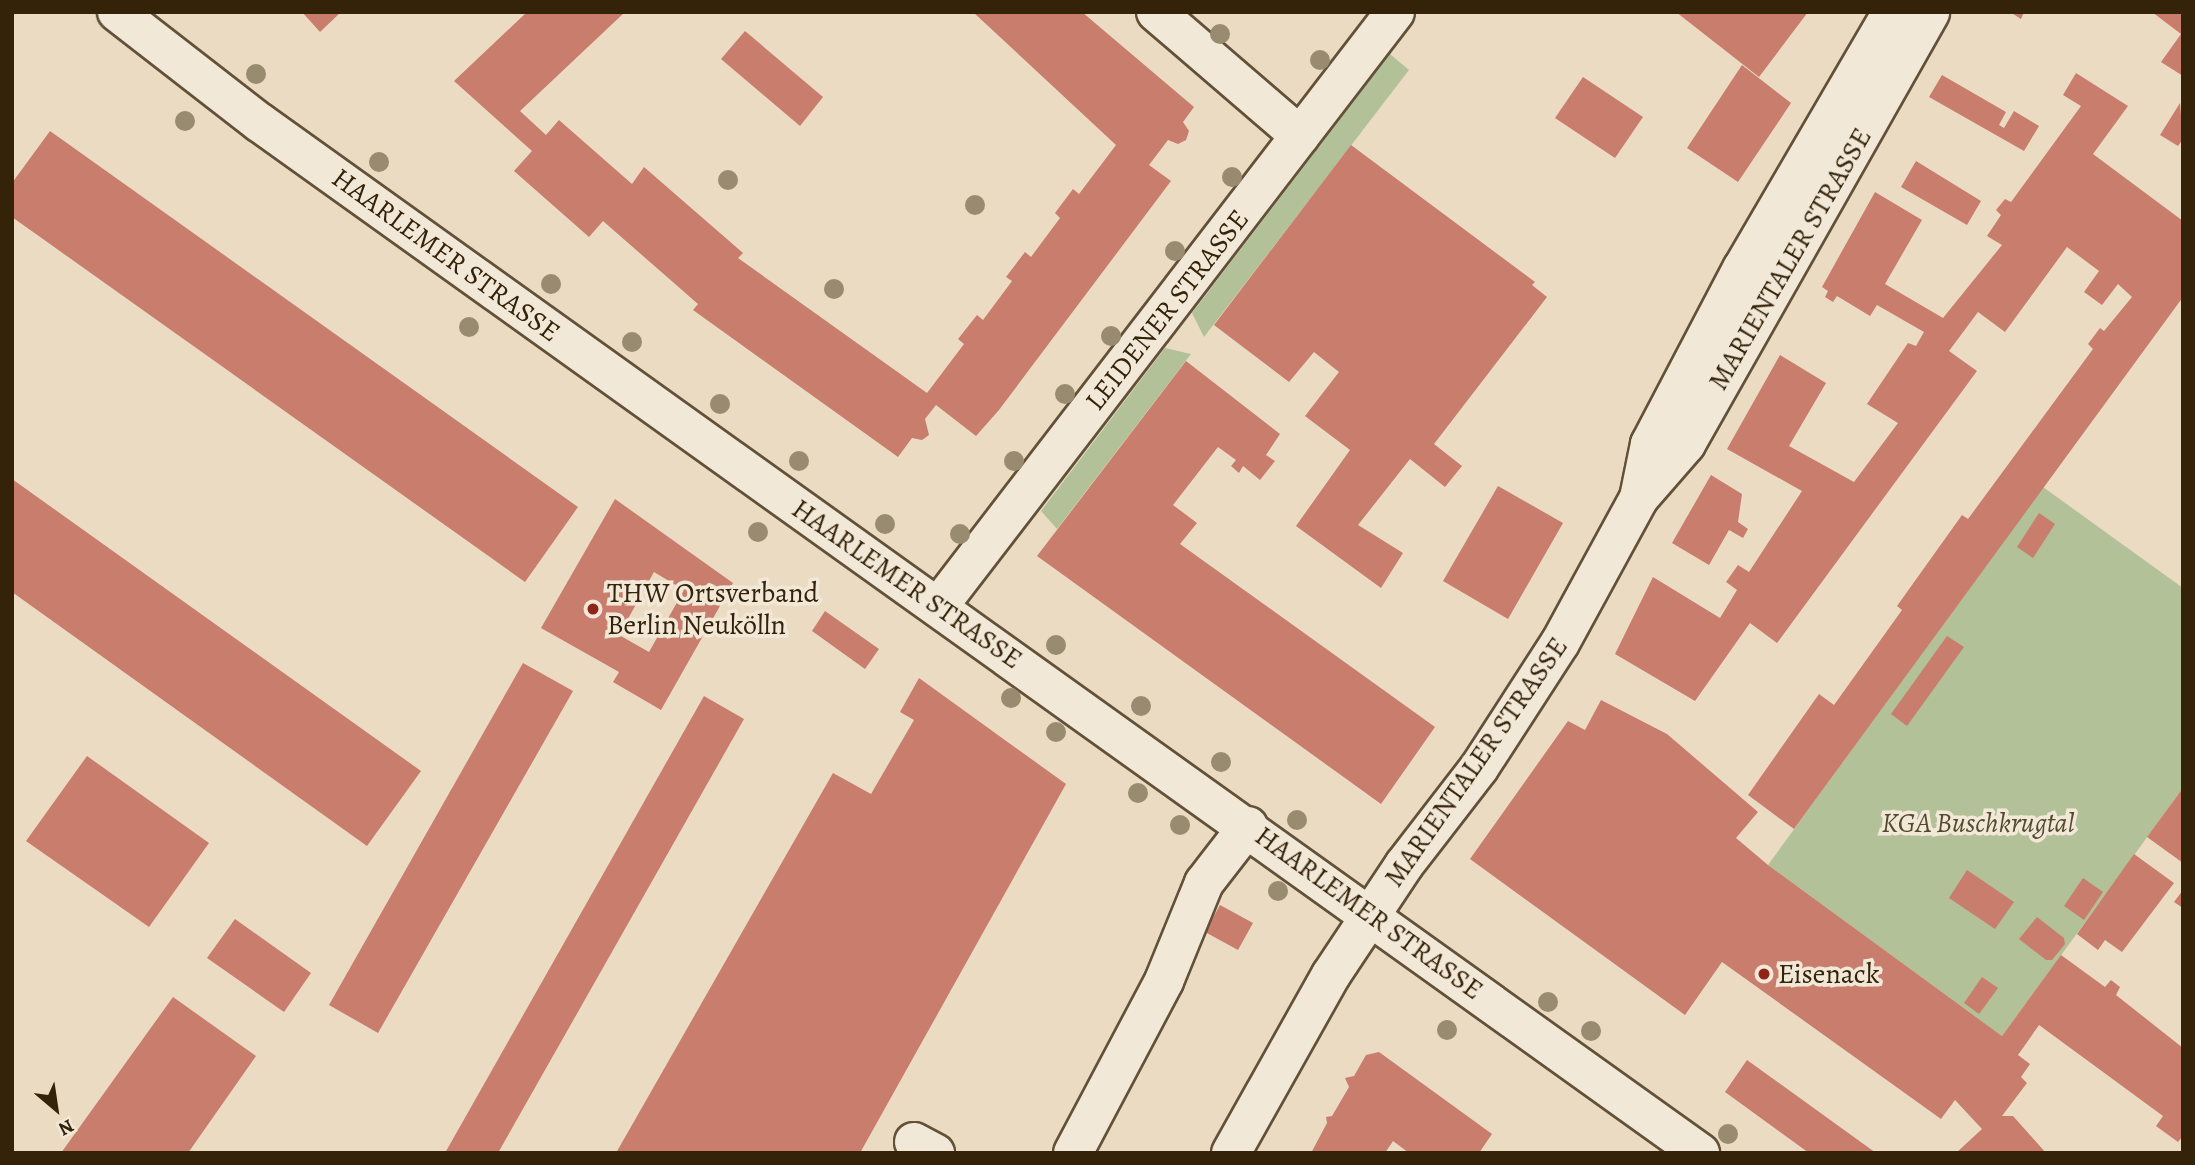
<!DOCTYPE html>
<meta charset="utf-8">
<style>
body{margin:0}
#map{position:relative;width:2195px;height:1165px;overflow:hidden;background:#ebdbc3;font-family:Alegreya,serif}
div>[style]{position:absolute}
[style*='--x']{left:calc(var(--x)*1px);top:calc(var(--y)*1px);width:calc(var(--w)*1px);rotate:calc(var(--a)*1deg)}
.green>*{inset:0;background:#b2c198}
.building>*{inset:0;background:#c87d6d}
.roads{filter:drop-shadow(2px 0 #625138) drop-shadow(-2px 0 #625138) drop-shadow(0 2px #625138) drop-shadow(0 -2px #625138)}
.minor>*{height:38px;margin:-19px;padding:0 19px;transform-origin:19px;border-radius:19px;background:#f2e8d8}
.trees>*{width:20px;height:20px;margin:-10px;border-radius:50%;background:#988b70}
.dots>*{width:19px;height:19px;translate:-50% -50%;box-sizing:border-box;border:4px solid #f2e8d8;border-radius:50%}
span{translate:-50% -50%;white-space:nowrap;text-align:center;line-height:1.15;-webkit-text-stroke:7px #f2e8d8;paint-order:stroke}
.street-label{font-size:28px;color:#342309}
.poi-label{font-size:28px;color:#342309}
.left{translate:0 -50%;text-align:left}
.park-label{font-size:28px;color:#544a2d;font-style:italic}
.frame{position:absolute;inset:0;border:14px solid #342309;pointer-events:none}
.north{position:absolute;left:21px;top:1074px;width:70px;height:70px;-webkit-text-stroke:5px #f2e8d8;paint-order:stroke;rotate:151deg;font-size:19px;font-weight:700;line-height:28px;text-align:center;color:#342309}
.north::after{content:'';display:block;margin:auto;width:24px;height:32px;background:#342309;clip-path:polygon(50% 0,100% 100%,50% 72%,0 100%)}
</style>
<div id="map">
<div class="green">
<i style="clip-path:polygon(1390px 54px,1409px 70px,1204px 337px,1192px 313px)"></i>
<i style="clip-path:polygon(1165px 348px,1191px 354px,1057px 529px,1041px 511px)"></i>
<i style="clip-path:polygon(2043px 487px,2183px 588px,2183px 788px,2002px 1036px,1768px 865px)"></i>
</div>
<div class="building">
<i style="clip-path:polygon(302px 12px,341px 12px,320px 32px)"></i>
<i style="clip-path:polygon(527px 12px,625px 12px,520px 111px,546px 135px,559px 120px,632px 184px,644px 167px,743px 253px,738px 258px,927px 393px,964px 344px,958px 339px,977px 315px,983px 320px,1012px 281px,1006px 277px,1025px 252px,1031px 257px,1060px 218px,1055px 213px,1073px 189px,1079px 194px,1116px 145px,973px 12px,1082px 12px,1194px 107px,1183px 122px,1189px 131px,1186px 140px,1178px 144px,1168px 140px,1149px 165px,1171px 181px,999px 410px,976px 436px,936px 405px,925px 419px,929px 435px,922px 440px,912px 438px,898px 457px,693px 310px,698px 304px,603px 221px,589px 237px,514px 171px,532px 151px,454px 81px)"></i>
<i style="clip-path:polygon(1676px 12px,1808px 12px,1759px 77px)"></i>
<i style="clip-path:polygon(2010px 12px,2024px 12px,2021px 19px)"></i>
<i style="clip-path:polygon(2152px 12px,2183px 12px,2183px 76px,2161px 62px,2181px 34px)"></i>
<i style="clip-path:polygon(745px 31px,823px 97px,800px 126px,721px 59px)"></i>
<i style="clip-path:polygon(1742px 65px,1791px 103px,1738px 182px,1687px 148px)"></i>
<i style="clip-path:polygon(2076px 73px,2128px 106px,2093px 154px,2183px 221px,2183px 297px,1794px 829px,1748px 795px,1819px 694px,1834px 705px,1902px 610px,1897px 606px,1962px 515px,1968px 519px,2093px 349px,2088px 344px,2100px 328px,2104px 331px,2132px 297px,2118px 284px,2102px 305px,2084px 292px,2099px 271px,2067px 247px,2005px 332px,1978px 312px,1949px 351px,1977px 371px,1777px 643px,1750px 623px,1695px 701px,1615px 654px,1653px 577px,1720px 618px,1737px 590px,1726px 582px,1738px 565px,1749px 572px,1802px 491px,1727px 449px,1780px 355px,1826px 383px,1789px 446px,1854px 482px,1898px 423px,1867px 404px,1908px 343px,1916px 346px,1924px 332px,1877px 305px,1870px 316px,1837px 296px,1833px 302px,1825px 297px,1828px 291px,1822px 287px,1875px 192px,1922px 220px,1885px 284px,1943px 318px,2002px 245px,1987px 236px,2001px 215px,1996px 210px,2005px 199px,2011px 202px,2081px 106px,2063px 95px)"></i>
<i style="clip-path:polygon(1942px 75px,2006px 112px,1999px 125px,2004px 128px,2014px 111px,2039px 126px,2024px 151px,1929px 97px)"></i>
<i style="clip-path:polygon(1583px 77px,1643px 117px,1615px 158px,1555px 118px)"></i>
<i style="clip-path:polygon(2180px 103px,2183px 139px,2178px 146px,2160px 135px)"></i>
<i style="clip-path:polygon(50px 131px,578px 507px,525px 582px,12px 217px,12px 183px)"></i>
<i style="clip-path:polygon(1351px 145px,1535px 282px,1532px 285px,1547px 297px,1434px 444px,1462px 466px,1445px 487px,1410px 459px,1358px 525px,1403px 553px,1381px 588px,1296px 526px,1350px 450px,1305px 416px,1339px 372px,1314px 352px,1289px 382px,1214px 325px)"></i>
<i style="clip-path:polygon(1916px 161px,1981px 201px,1967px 225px,1901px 187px)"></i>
<i style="clip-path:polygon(1186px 361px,1280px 434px,1266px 455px,1275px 461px,1260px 480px,1243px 466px,1239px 473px,1231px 466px,1236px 460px,1218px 447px,1173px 505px,1197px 523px,1180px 544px,1435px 727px,1381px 804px,1037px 556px)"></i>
<i style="clip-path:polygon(1711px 475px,1742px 494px,1738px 522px,1748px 529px,1743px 538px,1729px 530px,1709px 565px,1672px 543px)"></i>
<i style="clip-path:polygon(12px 479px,421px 771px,367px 846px,12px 592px)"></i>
<i style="clip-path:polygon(1498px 486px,1563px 523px,1508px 619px,1443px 581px)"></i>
<i style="clip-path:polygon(evenodd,615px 499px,733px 583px,661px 710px,613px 682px,619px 672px,541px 628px,615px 499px,654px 572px,684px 590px,649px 652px,619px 635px,654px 572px)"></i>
<i style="clip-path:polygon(2039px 513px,2055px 524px,2033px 558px,2017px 547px)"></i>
<i style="clip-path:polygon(825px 611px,879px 649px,865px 669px,812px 631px)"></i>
<i style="clip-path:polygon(1947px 636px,1964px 647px,1907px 726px,1891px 714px)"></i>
<i style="clip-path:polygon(523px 663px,573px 691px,378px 1033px,329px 1005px)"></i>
<i style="clip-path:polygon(919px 678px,1066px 784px,860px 1153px,616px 1153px,833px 773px,871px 794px,914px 720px,900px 712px)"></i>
<i style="clip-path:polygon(704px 696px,744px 719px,498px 1153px,445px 1153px)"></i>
<i style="clip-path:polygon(1601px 700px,1667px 734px,1758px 812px,1736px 838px,1768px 865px,2002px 1036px,2061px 955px,2105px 987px,2111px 980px,2120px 987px,2116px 995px,2183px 1048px,2183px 1136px,2178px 1142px,2156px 1126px,2163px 1116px,2039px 1025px,2018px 1055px,2030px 1064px,2021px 1077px,2027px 1083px,2002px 1116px,2013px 1116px,2046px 1153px,1956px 1153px,1982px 1129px,1955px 1100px,1941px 1119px,1722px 962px,1685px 1015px,1470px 859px,1568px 721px,1585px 730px)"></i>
<i style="clip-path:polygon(87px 756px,209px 843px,149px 927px,26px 841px)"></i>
<i style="clip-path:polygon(2183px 788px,2183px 863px,2147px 837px)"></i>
<i style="clip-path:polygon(2134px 854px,2174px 883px,2122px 952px,2105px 940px,2098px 950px,2077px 934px)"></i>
<i style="clip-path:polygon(1967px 870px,2014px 902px,1995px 929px,1949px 898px)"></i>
<i style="clip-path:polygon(2083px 878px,2103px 892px,2084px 920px,2064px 906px)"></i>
<i style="clip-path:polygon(2183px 890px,2183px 908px,2174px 902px)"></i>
<i style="clip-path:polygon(1220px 905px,1253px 923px,1238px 950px,1205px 932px)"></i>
<i style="clip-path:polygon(2037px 917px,2064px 938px,2065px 944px,2052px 960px,2046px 960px,2019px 939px)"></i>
<i style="clip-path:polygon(235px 919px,311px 973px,284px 1012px,207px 958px)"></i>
<i style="clip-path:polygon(1982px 977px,1998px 988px,1979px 1014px,1964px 1003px)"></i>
<i style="clip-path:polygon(173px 997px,256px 1056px,188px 1153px,61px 1153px)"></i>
<i style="clip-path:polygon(1379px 1052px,1492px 1134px,1479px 1153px,1409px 1153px,1393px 1141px,1385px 1153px,1311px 1153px,1327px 1123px,1326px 1117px,1332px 1116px,1349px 1087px,1345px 1078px,1354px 1076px,1366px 1055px)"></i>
<i style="clip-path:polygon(1747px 1060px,1876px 1153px,1809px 1153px,1725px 1092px)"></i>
</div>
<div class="roads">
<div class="minor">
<i style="--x:117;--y:12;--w:180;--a:37.8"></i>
<i style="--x:259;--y:122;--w:1772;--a:35.58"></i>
<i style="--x:1156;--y:12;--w:190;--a:40.7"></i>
<i style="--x:1639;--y:498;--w:55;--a:-78.5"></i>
<i style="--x:1650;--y:444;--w:198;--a:-62.3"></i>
<i style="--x:1742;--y:269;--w:298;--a:-59.7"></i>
<i style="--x:938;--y:607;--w:750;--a:-52.47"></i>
<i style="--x:914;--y:1142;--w:24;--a:28"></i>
<i style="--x:1073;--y:1153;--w:195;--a:-62.1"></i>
<i style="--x:1164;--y:981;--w:106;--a:-67.8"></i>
<i style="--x:1204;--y:883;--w:72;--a:-52.3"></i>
<i style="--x:1231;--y:1153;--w:204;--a:-60.7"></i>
<i style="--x:1331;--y:975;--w:132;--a:-56.4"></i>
<i style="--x:1404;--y:865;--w:123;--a:-52.3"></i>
<i style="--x:1479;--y:768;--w:149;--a:-57.1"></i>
<i style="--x:1560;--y:643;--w:165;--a:-61.4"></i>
<i style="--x:1639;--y:498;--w:72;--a:-49"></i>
<i style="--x:1686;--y:444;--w:496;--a:-60.5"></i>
</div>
</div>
<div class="trees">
<i style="left:1220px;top:34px"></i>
<i style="left:1320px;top:60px"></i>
<i style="left:256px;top:74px"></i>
<i style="left:185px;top:121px"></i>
<i style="left:379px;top:162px"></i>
<i style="left:1232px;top:177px"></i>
<i style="left:728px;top:180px"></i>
<i style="left:975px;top:205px"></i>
<i style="left:1175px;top:251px"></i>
<i style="left:551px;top:284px"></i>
<i style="left:834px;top:289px"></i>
<i style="left:469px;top:327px"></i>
<i style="left:1111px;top:336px"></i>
<i style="left:632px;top:342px"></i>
<i style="left:1065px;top:394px"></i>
<i style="left:720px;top:404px"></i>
<i style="left:799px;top:461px"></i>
<i style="left:1014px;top:461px"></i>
<i style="left:885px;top:524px"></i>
<i style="left:758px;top:532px"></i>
<i style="left:960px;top:534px"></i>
<i style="left:1056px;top:645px"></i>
<i style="left:1011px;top:698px"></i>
<i style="left:1141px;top:706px"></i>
<i style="left:1056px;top:732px"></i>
<i style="left:1221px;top:762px"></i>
<i style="left:1138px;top:793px"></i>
<i style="left:1297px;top:820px"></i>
<i style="left:1180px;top:825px"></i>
<i style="left:1278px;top:891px"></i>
<i style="left:1548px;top:1002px"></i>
<i style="left:1447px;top:1030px"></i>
<i style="left:1591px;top:1031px"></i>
<i style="left:1728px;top:1134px"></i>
</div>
<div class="dots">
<i style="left:593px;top:609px;background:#8f2418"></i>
<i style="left:1764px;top:974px;background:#8f2418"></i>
</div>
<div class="street-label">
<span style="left:446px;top:255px;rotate:36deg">HAARLEMER STRASSE</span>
<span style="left:1790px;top:259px;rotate:-60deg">MARIENTALER STRASSE</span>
<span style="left:1167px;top:310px;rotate:-52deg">LEIDENER STRASSE</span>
<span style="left:907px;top:584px;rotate:35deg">HAARLEMER STRASSE</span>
<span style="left:1476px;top:762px;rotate:-55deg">MARIENTALER STRASSE</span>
<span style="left:1369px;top:913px;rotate:36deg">HAARLEMER STRASSE</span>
</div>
<div class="poi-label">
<span class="left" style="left:607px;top:609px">THW Ortsverband<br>Berlin Neukölln</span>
<span class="left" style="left:1778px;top:974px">Eisenack</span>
</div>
<div class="park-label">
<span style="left:1978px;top:823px">KGA Buschkrugtal</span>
</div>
<div class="frame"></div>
<div class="north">N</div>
</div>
